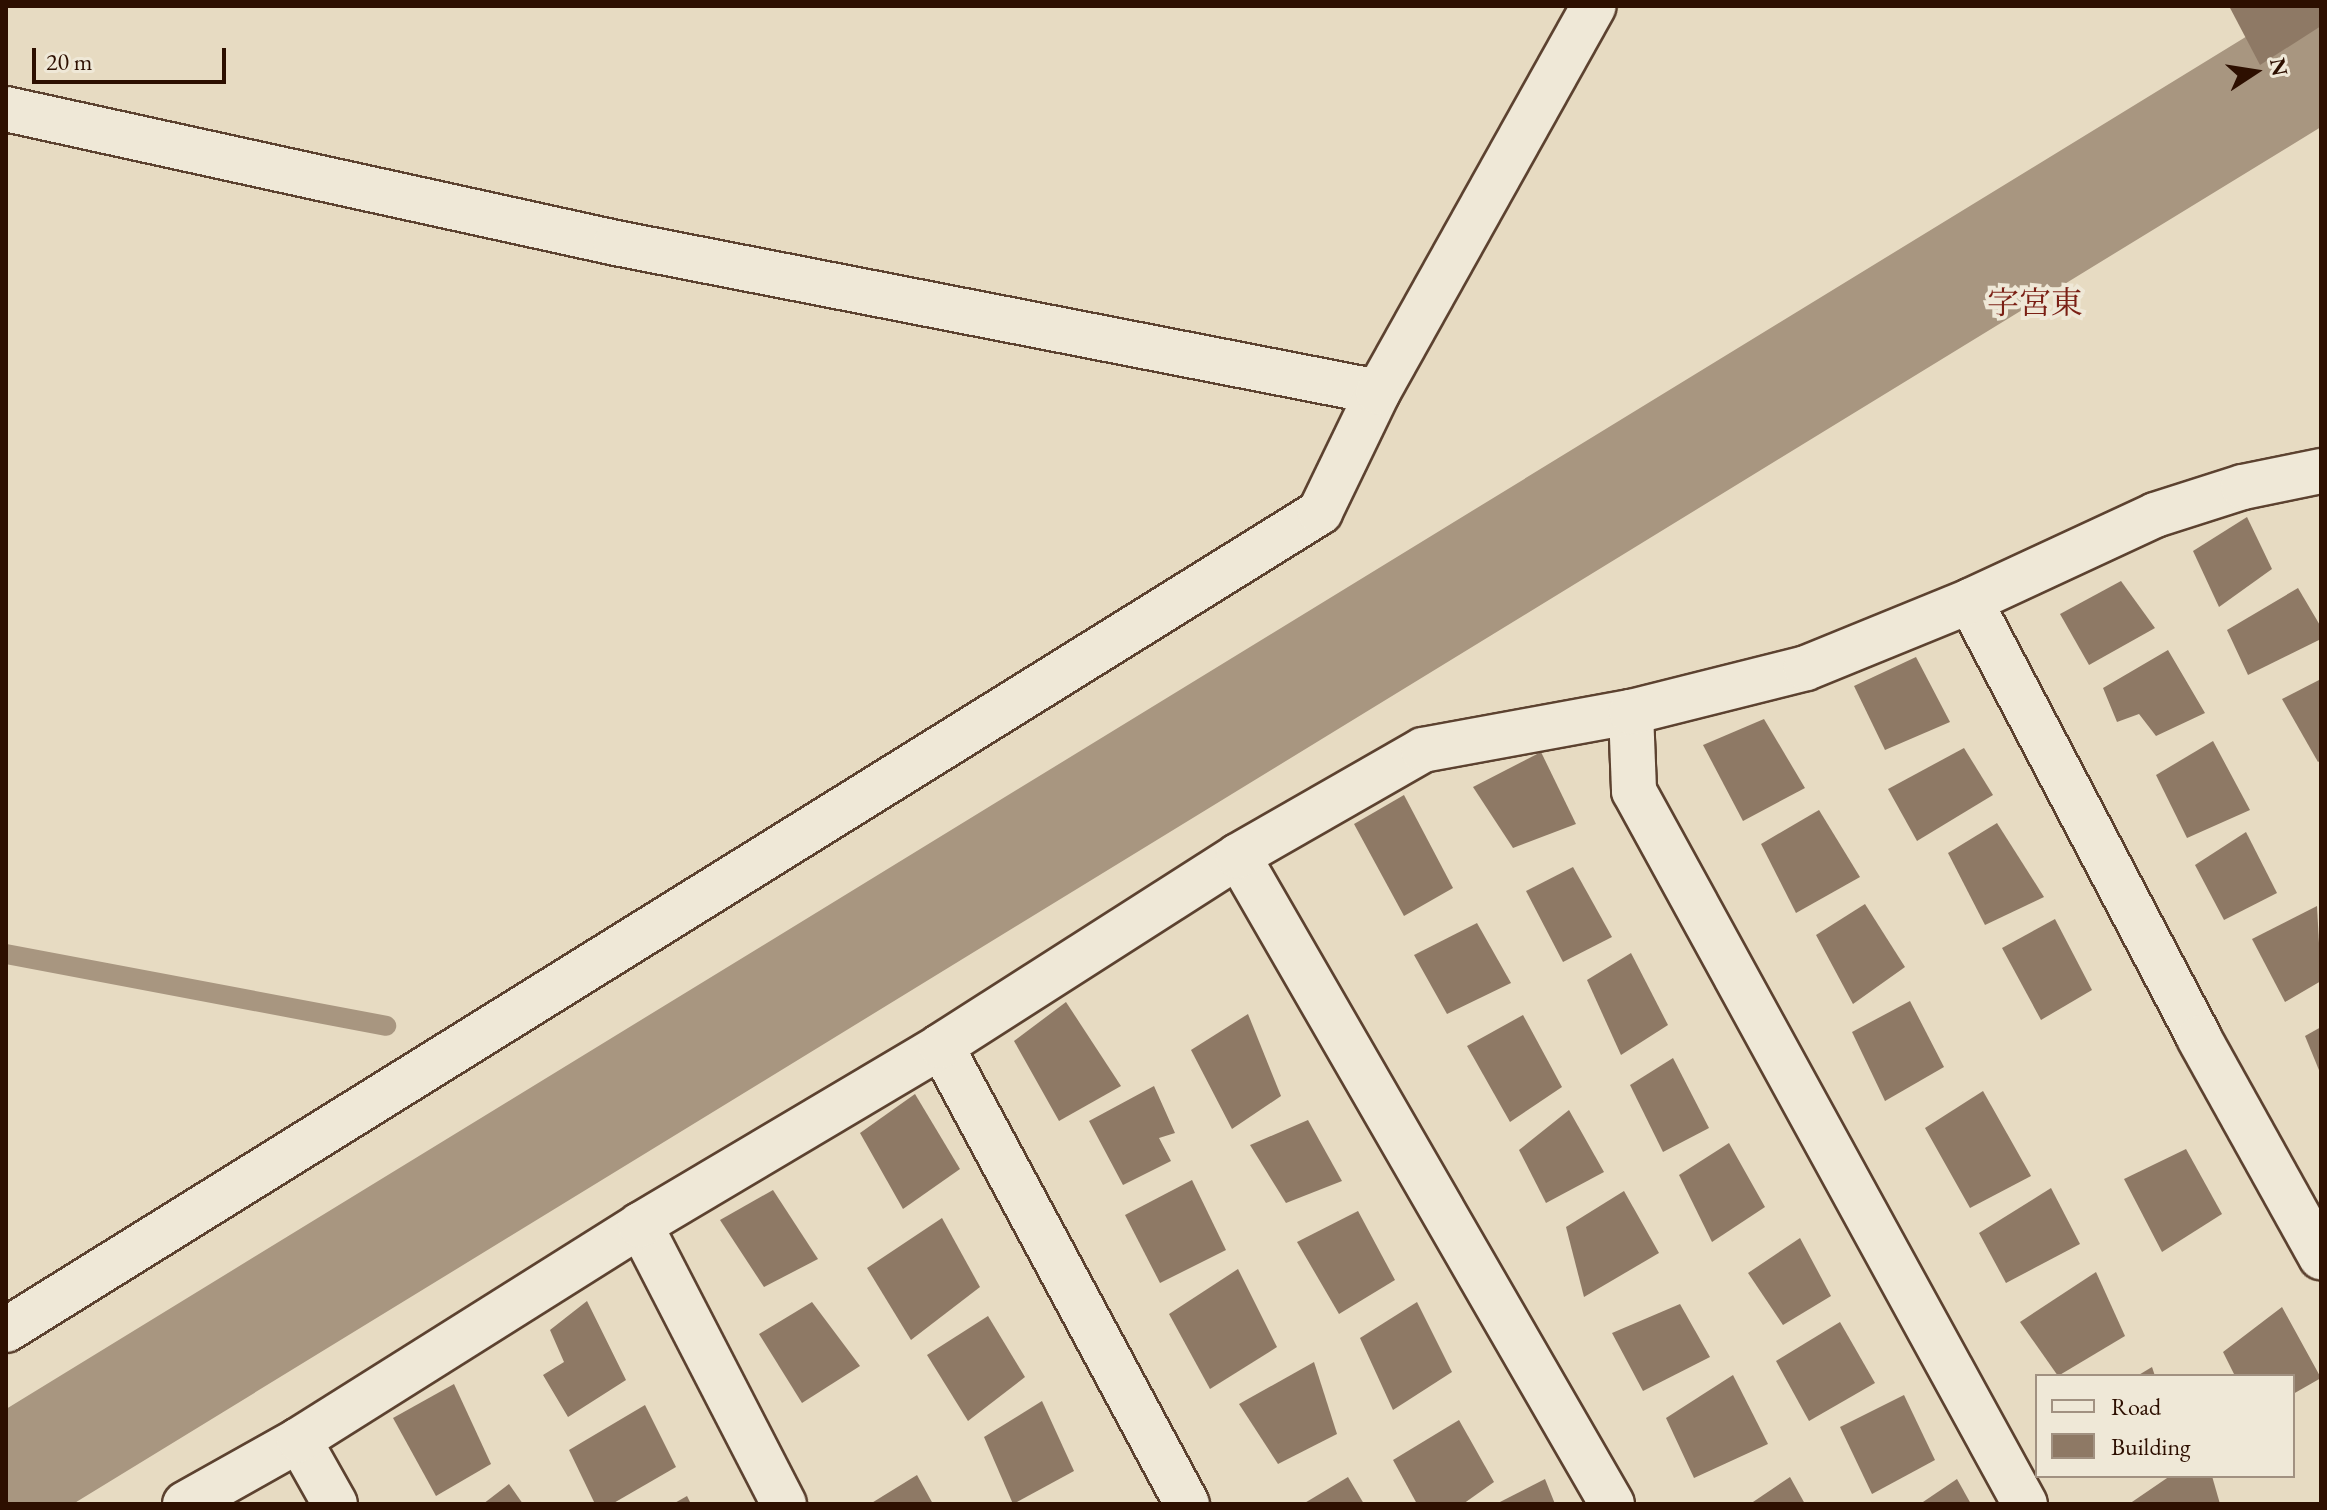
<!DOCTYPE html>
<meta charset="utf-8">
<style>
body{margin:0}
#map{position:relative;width:2327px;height:1510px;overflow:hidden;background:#e7dbc2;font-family:"EB Garamond","Noto Serif JP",serif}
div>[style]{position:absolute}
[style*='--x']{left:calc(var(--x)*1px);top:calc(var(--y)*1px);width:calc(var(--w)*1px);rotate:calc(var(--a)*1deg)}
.stream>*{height:20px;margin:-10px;padding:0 10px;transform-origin:10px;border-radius:10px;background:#a89680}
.river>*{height:116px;margin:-58px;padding:0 58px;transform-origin:58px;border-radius:58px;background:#a89680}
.building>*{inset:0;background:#8e7965}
.roads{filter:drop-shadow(2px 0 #5c4230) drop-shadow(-2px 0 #5c4230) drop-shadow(0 2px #5c4230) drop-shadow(0 -2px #5c4230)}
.minor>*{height:44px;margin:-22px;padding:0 22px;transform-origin:22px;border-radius:22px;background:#efe8d7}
span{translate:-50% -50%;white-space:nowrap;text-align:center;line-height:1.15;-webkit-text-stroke:8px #efe8d7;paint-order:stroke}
.quarter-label{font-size:32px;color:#7a1f14}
.frame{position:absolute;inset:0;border:8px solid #2d0f00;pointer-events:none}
.legend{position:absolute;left:2035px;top:1374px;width:260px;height:104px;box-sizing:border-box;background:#efe8d7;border:2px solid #a19181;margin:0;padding:10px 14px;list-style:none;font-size:24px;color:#2d0f00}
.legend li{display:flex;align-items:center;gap:16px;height:40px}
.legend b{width:40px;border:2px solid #a19181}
.north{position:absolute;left:2215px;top:32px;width:80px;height:80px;-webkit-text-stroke:6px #efe8d7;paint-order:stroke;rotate:78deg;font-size:22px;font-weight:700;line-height:32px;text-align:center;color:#2d0f00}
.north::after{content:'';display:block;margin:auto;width:28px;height:36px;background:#2d0f00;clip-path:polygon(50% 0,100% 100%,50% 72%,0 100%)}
.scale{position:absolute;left:32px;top:48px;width:194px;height:36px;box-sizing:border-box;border:4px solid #2d0f00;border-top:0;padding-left:10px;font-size:24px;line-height:28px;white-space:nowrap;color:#2d0f00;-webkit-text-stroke:6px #efe8d7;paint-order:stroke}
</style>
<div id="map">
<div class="stream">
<i style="--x:6;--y:954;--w:387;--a:10.7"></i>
</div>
<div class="river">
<i style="--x:6;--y:1477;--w:2715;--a:-31.49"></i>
</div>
<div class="building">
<i style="clip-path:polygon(2229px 6px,2321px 6px,2321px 26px,2260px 65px)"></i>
<i style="clip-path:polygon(2247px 517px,2272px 569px,2219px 607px,2193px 551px)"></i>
<i style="clip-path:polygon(2121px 581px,2155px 628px,2089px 665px,2060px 614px)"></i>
<i style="clip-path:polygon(2298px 588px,2321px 627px,2321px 639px,2248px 675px,2227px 630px)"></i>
<i style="clip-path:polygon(2168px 650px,2205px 713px,2156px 736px,2139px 714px,2117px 722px,2103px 688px)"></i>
<i style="clip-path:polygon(1916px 657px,1950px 722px,1885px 750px,1854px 686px)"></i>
<i style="clip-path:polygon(2321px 679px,2321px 760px,2318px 762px,2282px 699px)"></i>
<i style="clip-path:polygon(1764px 719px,1805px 788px,1743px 821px,1703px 745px)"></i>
<i style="clip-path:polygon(2213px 741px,2250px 810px,2187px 838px,2156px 775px)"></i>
<i style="clip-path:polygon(1964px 748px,1993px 795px,1917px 841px,1888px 789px)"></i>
<i style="clip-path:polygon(1541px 752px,1576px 824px,1513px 848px,1473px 787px)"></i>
<i style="clip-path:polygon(1404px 795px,1453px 888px,1404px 916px,1354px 824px)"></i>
<i style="clip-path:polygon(1819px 810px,1860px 877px,1796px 913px,1761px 844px)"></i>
<i style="clip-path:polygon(1997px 823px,2044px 897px,1985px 925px,1948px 853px)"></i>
<i style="clip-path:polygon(2246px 832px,2277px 893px,2224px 920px,2195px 865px)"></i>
<i style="clip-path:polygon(1573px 867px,1612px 937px,1563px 962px,1526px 891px)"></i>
<i style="clip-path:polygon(1865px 904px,1905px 967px,1853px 1004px,1816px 935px)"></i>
<i style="clip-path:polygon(2317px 906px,2321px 981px,2285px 1002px,2252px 939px)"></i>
<i style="clip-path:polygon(2055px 919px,2092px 990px,2041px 1020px,2002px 948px)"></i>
<i style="clip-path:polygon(1477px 923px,1511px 983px,1447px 1014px,1414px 955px)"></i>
<i style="clip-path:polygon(1631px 953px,1668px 1025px,1621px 1055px,1587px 980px)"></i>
<i style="clip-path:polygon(1910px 1001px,1944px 1067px,1885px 1101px,1852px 1032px)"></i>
<i style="clip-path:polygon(1066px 1002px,1121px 1086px,1059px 1121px,1014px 1041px)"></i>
<i style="clip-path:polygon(1248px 1014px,1281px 1096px,1232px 1129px,1191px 1050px)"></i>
<i style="clip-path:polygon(1523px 1015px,1562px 1087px,1510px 1122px,1467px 1046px)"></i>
<i style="clip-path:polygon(2321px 1027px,2321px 1075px,2305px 1036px)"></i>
<i style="clip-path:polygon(1673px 1058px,1709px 1128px,1663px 1152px,1630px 1085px)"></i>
<i style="clip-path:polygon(1154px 1086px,1175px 1133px,1159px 1138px,1171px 1161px,1123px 1185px,1089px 1121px)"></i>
<i style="clip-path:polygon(1983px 1091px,2031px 1176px,1970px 1208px,1925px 1128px)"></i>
<i style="clip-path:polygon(915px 1094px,960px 1169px,903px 1209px,860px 1133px)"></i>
<i style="clip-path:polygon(1569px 1110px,1604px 1172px,1546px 1203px,1519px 1150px)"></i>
<i style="clip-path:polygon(1308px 1120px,1342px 1181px,1286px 1203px,1250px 1145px)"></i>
<i style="clip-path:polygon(1729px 1143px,1765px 1207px,1712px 1242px,1679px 1175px)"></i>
<i style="clip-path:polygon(2186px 1149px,2222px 1214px,2162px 1252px,2124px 1179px)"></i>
<i style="clip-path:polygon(1192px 1180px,1226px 1250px,1160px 1283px,1125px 1215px)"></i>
<i style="clip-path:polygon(2051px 1188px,2080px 1244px,2006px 1283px,1979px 1233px)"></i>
<i style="clip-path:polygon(773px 1190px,818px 1259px,764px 1287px,720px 1220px)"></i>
<i style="clip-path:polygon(1624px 1191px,1659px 1253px,1584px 1297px,1566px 1227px)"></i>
<i style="clip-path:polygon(1358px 1211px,1395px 1280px,1339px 1314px,1297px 1242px)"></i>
<i style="clip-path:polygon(942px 1218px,980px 1287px,911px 1340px,867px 1268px)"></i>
<i style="clip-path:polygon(1800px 1238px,1831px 1296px,1783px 1325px,1748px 1273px)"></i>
<i style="clip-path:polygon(1238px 1269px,1277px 1347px,1210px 1389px,1169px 1314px)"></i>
<i style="clip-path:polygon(2096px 1272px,2125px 1336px,2058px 1376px,2020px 1322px)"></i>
<i style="clip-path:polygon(587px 1301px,626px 1380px,568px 1417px,543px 1375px,564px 1362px,550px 1330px)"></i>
<i style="clip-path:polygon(812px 1302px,860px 1366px,802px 1403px,759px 1334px)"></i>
<i style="clip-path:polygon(1417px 1302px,1452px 1372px,1393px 1410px,1360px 1338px)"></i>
<i style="clip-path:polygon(1680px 1304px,1710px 1357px,1643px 1391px,1612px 1333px)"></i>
<i style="clip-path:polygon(2282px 1307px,2321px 1378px,2293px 1394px,2293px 1376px,2235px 1376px,2223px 1352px)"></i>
<i style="clip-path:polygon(988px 1316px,1025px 1377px,968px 1421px,927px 1355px)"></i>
<i style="clip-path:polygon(1840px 1322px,1875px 1383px,1809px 1421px,1776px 1361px)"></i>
<i style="clip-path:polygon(1314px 1362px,1337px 1434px,1278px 1464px,1239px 1404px)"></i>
<i style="clip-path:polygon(2152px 1367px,2155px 1376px,2137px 1376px)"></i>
<i style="clip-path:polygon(1733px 1375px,1768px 1444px,1694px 1478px,1666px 1418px)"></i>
<i style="clip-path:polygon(454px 1384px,491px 1464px,436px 1496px,393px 1418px)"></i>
<i style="clip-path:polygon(1904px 1395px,1935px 1460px,1872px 1494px,1840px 1427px)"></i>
<i style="clip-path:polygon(1042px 1401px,1074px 1471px,1013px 1504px,984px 1437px)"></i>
<i style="clip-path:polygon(645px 1405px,676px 1467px,612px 1504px,595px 1504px,569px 1450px)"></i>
<i style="clip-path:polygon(1459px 1420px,1494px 1482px,1463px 1504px,1417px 1504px,1393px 1460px)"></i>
<i style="clip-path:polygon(917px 1475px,933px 1504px,870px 1504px)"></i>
<i style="clip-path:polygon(2170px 1476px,2212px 1476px,2220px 1504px,2129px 1504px)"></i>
<i style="clip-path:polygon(1348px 1477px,1364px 1504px,1303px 1504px)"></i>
<i style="clip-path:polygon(1790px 1477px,1805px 1504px,1750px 1504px)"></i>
<i style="clip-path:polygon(1545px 1479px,1555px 1504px,1496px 1504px)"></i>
<i style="clip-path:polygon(1957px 1479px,1971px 1504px,1920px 1504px)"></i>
<i style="clip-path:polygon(509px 1484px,523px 1504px,483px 1504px)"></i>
<i style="clip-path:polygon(687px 1496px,691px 1504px,673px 1504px)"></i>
</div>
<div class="roads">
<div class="minor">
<i style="--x:6;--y:109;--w:625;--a:12.39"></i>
<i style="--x:616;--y:243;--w:776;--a:11.06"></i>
<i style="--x:1970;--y:601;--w:493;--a:62.3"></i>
<i style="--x:2199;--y:1038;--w:251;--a:60.9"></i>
<i style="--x:1631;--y:712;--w:79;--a:87.8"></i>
<i style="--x:1634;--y:791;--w:813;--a:61.26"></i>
<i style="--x:1238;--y:856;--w:748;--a:60.01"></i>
<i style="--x:941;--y:1046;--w:520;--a:61.76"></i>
<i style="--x:640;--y:1225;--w:314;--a:62.7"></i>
<i style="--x:6;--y:1330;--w:1548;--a:-31.9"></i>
<i style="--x:1320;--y:512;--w:133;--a:-64.2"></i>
<i style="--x:1378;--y:392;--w:442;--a:-60.8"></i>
<i style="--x:299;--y:1440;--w:73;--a:60.6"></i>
<i style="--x:185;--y:1504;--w:131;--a:-29.3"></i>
<i style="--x:299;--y:1440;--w:403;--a:-32.2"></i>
<i style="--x:640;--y:1225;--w:350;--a:-30.7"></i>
<i style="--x:941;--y:1046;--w:353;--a:-32.6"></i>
<i style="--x:1238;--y:856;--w:213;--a:-29.8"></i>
<i style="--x:1423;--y:750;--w:211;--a:-10.4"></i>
<i style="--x:1631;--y:712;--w:180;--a:-14.1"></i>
<i style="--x:1806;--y:668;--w:177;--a:-22.2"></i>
<i style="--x:1970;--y:601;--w:204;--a:-24.9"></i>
<i style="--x:2155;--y:515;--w:92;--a:-17.7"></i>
<i style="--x:2243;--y:487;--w:80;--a:-11.6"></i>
</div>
</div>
<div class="quarter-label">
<span style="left:2035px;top:303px">字宮東</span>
</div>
<div class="frame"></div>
<ul class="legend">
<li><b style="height:10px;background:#efe8d7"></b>Road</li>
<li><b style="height:22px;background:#8e7965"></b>Building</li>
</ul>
<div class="north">N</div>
<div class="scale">20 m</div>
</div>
